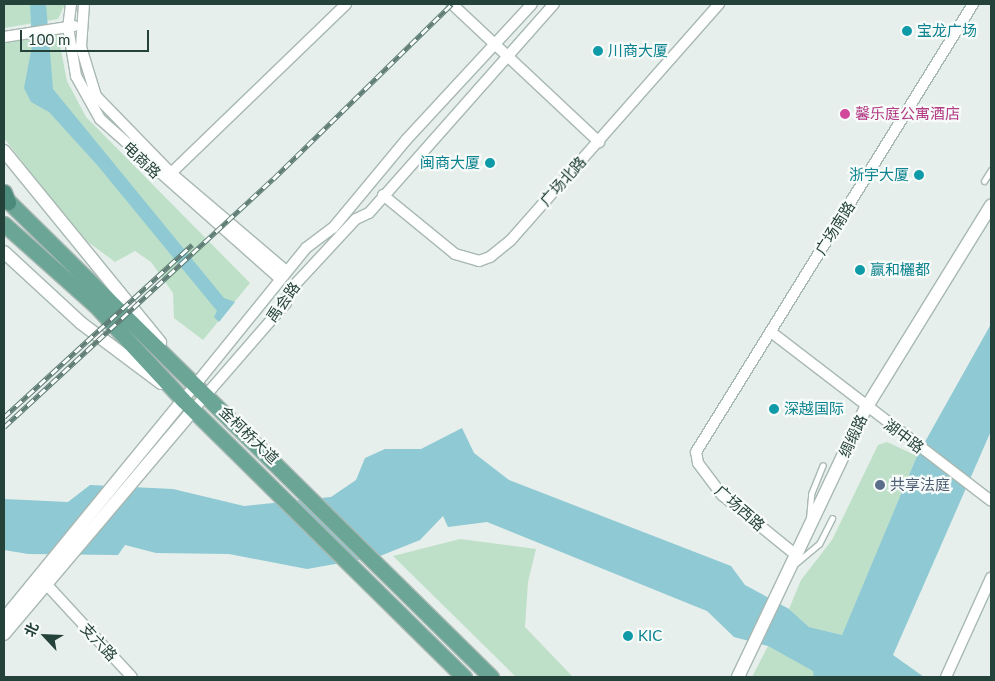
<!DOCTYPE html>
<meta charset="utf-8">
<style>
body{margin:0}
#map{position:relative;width:995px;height:681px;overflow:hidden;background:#e6efeb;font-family:Lato,"Noto Sans SC",sans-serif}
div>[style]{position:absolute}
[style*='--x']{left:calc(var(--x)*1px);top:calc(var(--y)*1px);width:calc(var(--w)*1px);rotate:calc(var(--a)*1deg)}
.green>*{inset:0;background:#bfe0c8}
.water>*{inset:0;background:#8ec9d4}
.roads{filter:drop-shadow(1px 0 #a8b8b2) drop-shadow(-1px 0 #a8b8b2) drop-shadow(0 1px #a8b8b2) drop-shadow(0 -1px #a8b8b2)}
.service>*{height:5px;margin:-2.5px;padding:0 2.5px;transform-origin:2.5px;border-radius:2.5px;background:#fff}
.minor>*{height:10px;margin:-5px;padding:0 5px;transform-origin:5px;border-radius:5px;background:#fff}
.tertiary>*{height:12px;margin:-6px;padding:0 6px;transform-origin:6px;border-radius:6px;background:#fff}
.primary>*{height:15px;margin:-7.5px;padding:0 7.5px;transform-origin:7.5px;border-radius:7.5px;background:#6aa596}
.trunk>*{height:15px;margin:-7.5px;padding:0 7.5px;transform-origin:7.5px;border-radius:7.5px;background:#4c8a7c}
.rail>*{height:4.5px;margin-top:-2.25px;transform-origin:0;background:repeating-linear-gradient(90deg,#f7fbf9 0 8px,#5f7d75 0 16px);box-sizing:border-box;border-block:1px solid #5f7d75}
.dots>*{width:14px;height:14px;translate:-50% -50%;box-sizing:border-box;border:2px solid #f7fbf9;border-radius:50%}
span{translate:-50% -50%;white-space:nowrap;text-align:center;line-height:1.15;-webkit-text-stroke:4.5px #f7fbf9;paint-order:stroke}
.culture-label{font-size:15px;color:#0d838f}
.left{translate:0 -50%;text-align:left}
.right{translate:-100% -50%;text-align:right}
.hotel-label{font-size:15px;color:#b23c85}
.street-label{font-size:15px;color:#24423a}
.service-label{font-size:15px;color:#4e5e75}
.frame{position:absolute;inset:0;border:5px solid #24423a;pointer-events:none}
.north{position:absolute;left:20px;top:611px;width:50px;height:50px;-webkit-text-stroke:4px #f7fbf9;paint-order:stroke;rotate:295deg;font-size:14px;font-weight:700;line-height:20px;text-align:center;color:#24423a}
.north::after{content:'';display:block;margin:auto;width:18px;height:22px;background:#24423a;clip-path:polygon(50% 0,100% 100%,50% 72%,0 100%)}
.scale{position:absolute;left:20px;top:30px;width:129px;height:22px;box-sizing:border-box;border:2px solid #24423a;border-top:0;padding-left:6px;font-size:15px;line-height:18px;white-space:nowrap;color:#24423a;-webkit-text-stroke:4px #f7fbf9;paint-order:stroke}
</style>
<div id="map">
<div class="green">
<i style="clip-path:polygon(4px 4px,65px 4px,58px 19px,4px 28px)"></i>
<i style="clip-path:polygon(58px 35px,67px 81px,86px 117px,250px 283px,203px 340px,174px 318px,173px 293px,151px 262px,135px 251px,115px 262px,80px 236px,4px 138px,4px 43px)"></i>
<i style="clip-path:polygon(887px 442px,917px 456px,895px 510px,842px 635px,809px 627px,789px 609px,801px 580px,832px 540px,878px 445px)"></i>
<i style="clip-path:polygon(460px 539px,536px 549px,528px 582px,525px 627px,573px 677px,516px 677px,393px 556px)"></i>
<i style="clip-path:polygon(768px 646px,814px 671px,814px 677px,752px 677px)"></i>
</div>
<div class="water">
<i style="clip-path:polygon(30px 4px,46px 4px,53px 89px,224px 298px,235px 302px,219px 322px,214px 317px,217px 311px,98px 166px,49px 112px,31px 102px,24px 88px,32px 46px)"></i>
<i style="clip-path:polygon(991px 324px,991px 431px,893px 655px,924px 677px,814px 677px,813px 671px,768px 646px,734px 637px,707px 611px,487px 522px,448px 527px,443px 516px,420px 540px,380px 556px,307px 569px,229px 554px,156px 553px,125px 545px,118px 555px,28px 554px,4px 550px,4px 499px,68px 502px,90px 485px,173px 489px,244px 506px,331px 497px,356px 480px,365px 458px,385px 449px,421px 449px,462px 428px,474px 453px,509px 480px,731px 566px,745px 585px,789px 609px,809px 627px,842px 635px,917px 456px)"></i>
</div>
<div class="roads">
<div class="service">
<i style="--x:984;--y:181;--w:13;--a:-58"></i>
<i style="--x:809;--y:519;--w:25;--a:-85"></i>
<i style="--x:811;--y:494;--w:31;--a:-68"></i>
<i style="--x:796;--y:563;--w:30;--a:-40"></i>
<i style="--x:819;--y:544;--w:29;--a:-63"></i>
</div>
<div class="minor">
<i style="--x:71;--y:4;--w:23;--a:97"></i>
<i style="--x:68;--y:27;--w:50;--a:80.7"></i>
<i style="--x:76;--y:76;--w:49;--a:60.8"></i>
<i style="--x:100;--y:119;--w:241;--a:41.6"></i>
<i style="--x:84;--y:4;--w:43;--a:94"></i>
<i style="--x:81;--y:47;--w:51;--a:73"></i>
<i style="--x:96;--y:96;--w:107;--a:45.8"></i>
<i style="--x:171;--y:173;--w:151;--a:40.4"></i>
<i style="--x:452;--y:4;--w:202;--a:43.2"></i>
<i style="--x:4;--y:37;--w:71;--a:-8.9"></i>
<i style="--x:167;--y:177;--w:249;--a:-44"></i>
<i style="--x:383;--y:195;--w:93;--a:39.3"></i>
<i style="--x:455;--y:254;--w:25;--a:16"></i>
<i style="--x:479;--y:261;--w:12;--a:-20"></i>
<i style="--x:490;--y:257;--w:26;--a:-39"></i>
<i style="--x:510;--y:241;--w:316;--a:-48.6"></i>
<i style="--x:771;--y:332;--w:277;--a:37.5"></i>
<i style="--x:183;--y:400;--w:196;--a:-51"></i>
<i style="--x:306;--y:248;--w:34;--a:-37"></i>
<i style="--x:333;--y:228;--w:114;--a:-50.3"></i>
<i style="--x:406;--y:140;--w:185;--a:-47.2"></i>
<i style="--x:193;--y:410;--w:142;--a:-49"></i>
<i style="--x:286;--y:303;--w:12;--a:-76"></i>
<i style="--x:289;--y:291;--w:98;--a:-47.1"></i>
<i style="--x:356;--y:219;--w:14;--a:-25"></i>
<i style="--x:369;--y:213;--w:279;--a:-48.5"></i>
<i style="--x:796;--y:555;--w:95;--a:-141"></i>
<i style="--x:722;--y:495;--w:40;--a:-127"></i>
<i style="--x:698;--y:463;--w:11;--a:-100"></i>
<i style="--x:696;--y:452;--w:527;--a:-58.27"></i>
<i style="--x:47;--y:585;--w:125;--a:47.3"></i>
<i style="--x:946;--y:677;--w:109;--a:-65.6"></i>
</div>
<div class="tertiary">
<i style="--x:4;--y:151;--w:247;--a:50.8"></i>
<i style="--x:4;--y:252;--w:105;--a:42.7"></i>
<i style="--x:81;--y:323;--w:100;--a:36.9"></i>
<i style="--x:4;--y:619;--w:283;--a:-50.7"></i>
<i style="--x:183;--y:400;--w:8;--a:-140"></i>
<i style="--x:4;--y:634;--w:293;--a:-49.8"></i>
<i style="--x:738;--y:677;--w:298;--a:-64.6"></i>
<i style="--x:866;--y:408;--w:238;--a:-58.3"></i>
</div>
<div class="primary">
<i style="--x:4;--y:197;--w:684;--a:44.59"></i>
<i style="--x:4;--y:224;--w:122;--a:41.7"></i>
<i style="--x:95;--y:305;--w:129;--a:47.2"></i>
<i style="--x:183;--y:400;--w:395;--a:44.6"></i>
</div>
<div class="trunk">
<i style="--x:4;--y:192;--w:11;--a:68"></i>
</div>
</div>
<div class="rail">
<i style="--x:4;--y:417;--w:255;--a:-42.5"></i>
<i style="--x:4;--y:427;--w:366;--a:-42.7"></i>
<i style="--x:273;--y:179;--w:250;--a:-44.4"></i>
</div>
<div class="dots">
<i style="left:907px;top:31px;background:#0f9aa8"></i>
<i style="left:598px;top:51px;background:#0f9aa8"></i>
<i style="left:845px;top:114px;background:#d1479c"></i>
<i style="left:490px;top:163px;background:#0f9aa8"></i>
<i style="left:919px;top:175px;background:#0f9aa8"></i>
<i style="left:860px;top:270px;background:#0f9aa8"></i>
<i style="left:774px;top:409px;background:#0f9aa8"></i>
<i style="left:880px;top:485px;background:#5c6f8a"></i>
<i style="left:628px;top:636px;background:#0f9aa8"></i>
</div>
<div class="culture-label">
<span class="left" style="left:917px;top:31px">宝龙广场</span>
<span class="left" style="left:608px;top:51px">川商大厦</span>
<span class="right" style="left:480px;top:163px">闽商大厦</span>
<span class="right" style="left:909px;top:175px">浙宇大厦</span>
<span class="left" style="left:870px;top:270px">赢和欐都</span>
<span class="left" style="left:784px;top:409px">深越国际</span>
<span class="left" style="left:638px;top:636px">KIC</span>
</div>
<div class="hotel-label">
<span class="left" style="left:855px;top:114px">馨乐庭公寓酒店</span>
</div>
<div class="street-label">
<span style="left:142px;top:160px;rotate:44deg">电商路</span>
<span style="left:563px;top:181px;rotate:-48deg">广场北路</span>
<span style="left:835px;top:228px;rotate:-58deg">广场南路</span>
<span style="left:283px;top:302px;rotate:-54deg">禹会路</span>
<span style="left:249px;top:435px;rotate:44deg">金柯桥大道</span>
<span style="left:853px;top:436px;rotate:-65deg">绸缎路</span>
<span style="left:904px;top:436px;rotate:37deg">湖中路</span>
<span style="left:740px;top:508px;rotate:41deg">广场西路</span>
<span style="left:99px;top:642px;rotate:47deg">支六路</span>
</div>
<div class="service-label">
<span class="left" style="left:890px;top:485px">共享法庭</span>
</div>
<div class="frame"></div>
<div class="north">北</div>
<div class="scale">100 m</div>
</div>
